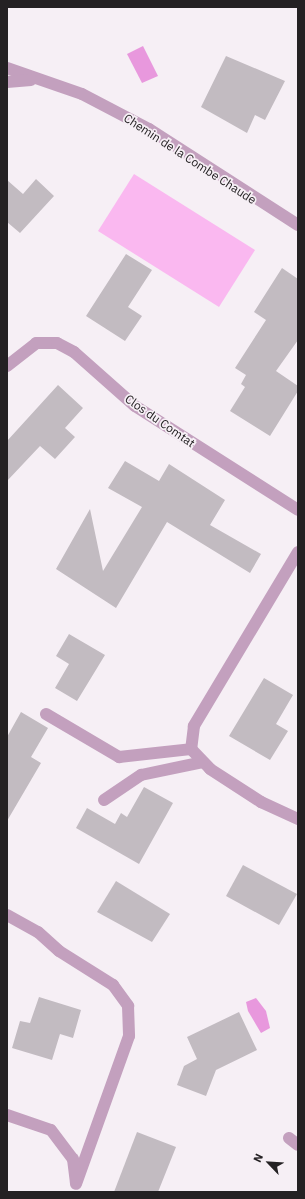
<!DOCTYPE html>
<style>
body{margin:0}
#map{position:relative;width:305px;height:1199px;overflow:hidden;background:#f6eff5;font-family:"IBM Plex Sans",sans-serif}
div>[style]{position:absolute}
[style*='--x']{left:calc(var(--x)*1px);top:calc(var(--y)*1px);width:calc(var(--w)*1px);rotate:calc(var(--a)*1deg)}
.green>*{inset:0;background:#fab8f0}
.water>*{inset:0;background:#e898dd}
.building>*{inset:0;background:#c2bbc1}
.lane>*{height:12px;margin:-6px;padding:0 6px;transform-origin:6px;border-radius:6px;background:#c3a0be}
.street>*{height:12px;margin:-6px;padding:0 6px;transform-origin:6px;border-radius:6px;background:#c3a0be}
span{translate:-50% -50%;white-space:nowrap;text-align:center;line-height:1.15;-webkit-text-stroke:3.5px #f6eff5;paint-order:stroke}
.street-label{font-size:12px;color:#242123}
.frame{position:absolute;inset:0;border:8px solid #242123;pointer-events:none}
.north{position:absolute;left:249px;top:1143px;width:40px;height:40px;-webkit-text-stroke:3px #f6eff5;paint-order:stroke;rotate:295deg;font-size:11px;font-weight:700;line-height:16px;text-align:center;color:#242123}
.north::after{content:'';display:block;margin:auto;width:14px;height:18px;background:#242123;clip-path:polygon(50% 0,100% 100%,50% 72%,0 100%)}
</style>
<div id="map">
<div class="green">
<i style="clip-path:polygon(134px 174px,255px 250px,219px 307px,98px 231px)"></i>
</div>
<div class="water">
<i style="clip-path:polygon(143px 46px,158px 76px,142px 83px,127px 54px)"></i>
<i style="clip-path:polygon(256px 998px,266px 1011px,270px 1028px,261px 1033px,248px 1011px,246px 1002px)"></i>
</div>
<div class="building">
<i style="clip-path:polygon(226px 56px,285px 81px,265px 120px,255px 115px,247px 133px,201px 107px)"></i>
<i style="clip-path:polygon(36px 179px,54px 196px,20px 233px,7px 222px,7px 180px,23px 194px)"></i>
<i style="clip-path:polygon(126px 254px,152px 270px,128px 307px,142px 316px,125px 341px,86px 316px)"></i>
<i style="clip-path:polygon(282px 268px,298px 279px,298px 340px,276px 371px,298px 386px,298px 391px,270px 436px,230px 411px,245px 387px,241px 384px,246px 375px,235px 368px,266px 320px,254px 312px)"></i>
<i style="clip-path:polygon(58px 385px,83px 408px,65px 428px,75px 437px,55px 459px,40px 446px,7px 481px,7px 441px)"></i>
<i style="clip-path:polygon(125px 461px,159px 481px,169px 464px,225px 500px,210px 525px,261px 554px,250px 573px,167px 522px,116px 608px,56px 569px,90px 509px,103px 571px,142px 507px,108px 488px)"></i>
<i style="clip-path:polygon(69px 634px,105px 655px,77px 701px,55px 688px,69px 664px,56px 656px)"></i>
<i style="clip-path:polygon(264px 678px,293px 695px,276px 724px,288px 731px,270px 760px,229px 736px)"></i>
<i style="clip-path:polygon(21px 712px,48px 728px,31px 757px,41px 763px,7px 821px,7px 737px)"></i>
<i style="clip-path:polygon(144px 787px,173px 803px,139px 864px,76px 828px,87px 808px,115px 824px,121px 813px,127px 817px)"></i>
<i style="clip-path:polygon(243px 865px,297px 894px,279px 925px,226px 896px)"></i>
<i style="clip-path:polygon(116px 881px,170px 914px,152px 942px,97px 912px)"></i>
<i style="clip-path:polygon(39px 997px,81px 1010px,73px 1038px,60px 1034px,52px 1060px,12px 1048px,20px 1021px,30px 1023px)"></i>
<i style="clip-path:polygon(239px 1012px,257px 1050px,216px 1070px,206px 1096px,177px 1085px,184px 1066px,197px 1059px,187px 1037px)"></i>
<i style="clip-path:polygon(137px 1132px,176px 1147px,158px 1192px,114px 1192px)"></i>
</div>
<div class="lane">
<i style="--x:46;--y:714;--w:85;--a:30.5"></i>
<i style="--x:119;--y:757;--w:72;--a:-6.3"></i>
<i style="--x:104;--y:800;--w:45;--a:-34"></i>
<i style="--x:141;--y:775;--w:63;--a:-11.8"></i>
<i style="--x:38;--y:932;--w:28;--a:42"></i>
<i style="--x:59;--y:951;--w:64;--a:32.2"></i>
<i style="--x:113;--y:985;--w:26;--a:54"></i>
<i style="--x:128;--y:1006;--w:30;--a:88"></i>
<i style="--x:129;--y:1036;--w:157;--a:109.7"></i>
<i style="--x:7;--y:1115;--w:46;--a:18.8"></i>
<i style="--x:51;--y:1130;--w:36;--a:53"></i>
<i style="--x:73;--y:1159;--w:24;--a:83"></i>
</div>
<div class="street">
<i style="--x:7;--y:68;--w:79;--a:19.1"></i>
<i style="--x:82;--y:94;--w:76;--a:27.6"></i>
<i style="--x:149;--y:129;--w:177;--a:32.8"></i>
<i style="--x:7;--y:82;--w:24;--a:-5"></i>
<i style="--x:7;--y:366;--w:37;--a:-38"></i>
<i style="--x:36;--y:343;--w:21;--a:0"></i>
<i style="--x:57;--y:343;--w:19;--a:28"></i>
<i style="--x:74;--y:352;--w:81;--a:41.5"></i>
<i style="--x:135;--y:406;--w:193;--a:32.5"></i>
<i style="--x:298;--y:552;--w:203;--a:120.9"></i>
<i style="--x:194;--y:726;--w:23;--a:97"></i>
<i style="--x:191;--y:749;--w:28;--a:46"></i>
<i style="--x:210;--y:769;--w:61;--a:32.9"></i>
<i style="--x:261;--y:802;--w:41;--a:24.7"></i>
<i style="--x:7;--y:915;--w:35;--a:29"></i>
<i style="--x:289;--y:1138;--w:11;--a:38"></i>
</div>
<div class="street-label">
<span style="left:190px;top:159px;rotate:33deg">Chemin de la Combe Chaude</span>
<span style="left:160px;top:421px;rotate:35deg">Clos du Comtat</span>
</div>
<div class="frame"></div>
<div class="north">N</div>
</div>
